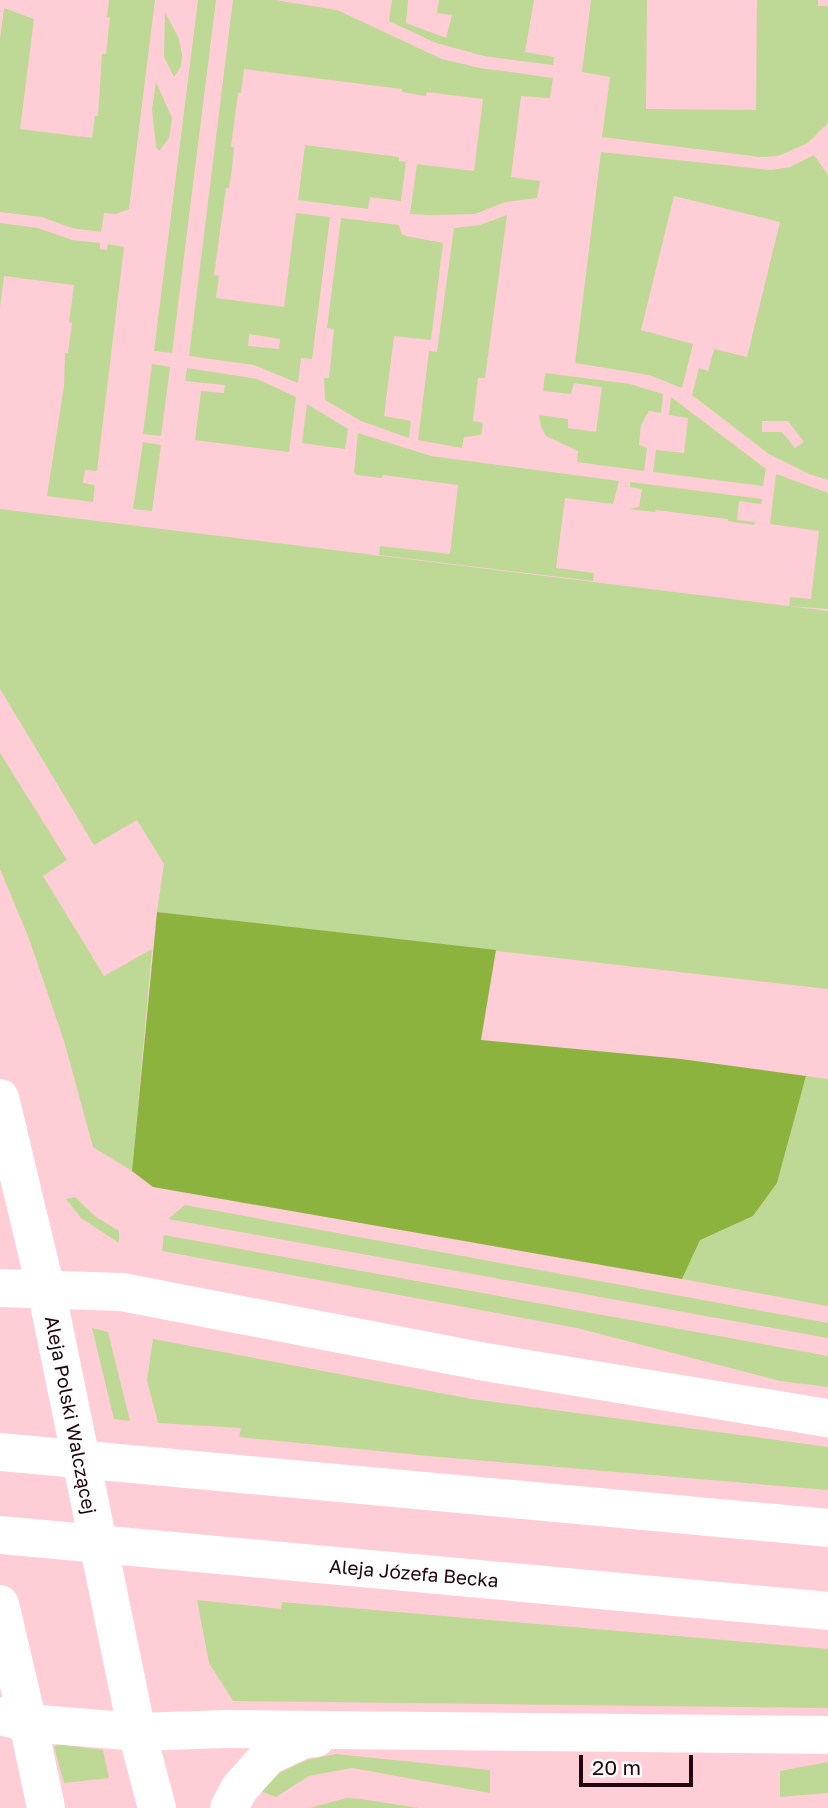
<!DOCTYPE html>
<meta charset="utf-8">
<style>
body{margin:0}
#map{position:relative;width:828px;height:1808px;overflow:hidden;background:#fecdd6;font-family:"Golos Text",sans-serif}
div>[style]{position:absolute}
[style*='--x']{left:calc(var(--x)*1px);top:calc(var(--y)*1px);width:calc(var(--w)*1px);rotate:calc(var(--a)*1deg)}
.green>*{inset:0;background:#bed995}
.forest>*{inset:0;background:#8cb33d}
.minor>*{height:38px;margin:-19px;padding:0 19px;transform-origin:19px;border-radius:19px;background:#fff}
.major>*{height:38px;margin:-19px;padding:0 19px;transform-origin:19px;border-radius:19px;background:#fff}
span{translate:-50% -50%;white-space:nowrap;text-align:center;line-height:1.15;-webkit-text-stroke:5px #fdfdfd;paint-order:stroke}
.street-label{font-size:19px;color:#21060d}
.scale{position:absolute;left:579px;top:1755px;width:114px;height:32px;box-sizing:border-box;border:4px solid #21060d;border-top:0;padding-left:9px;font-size:21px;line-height:24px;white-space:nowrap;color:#21060d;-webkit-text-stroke:5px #fdfdfd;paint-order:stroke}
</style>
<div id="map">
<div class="green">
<i style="clip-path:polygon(109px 0,155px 0,129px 209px,116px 214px,104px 213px,101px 232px,72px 228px,42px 217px,0 212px,0 39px,4px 8px,34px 19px,20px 129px,92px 138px,95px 116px,98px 116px,102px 54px,106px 54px,110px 17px,107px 17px)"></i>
<i style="clip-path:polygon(198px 0,216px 0,172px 353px,154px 351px)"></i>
<i style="clip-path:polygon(evenodd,233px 0,275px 0,337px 10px,442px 59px,480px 68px,553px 78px,550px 98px,521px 96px,511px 177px,540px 181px,537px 198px,505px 202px,475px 214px,431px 215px,410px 214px,417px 164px,474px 171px,483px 99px,427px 92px,426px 96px,402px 92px,402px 89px,244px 69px,241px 93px,238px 93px,231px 147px,234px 147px,232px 169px,229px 188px,226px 188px,214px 275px,219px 276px,216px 298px,284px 307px,296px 213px,330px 217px,312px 359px,301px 358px,298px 383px,254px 365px,189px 356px,233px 0,249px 334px,280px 339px,279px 349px,248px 346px,249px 334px)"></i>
<i style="clip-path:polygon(392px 0,408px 0,406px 23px,446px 38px,452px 15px,437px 13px,439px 0,534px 0,525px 52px,554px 57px,553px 65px,484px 56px,436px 43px,389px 21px)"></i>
<i style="clip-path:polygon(591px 0,647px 0,646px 109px,756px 110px,757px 0,818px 0,818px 6px,828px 6px,828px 123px,808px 143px,778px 156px,760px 157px,602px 137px,610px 77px,582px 72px)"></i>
<i style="clip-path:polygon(165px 12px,179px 39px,182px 55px,181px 66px,174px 77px,164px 57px)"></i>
<i style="clip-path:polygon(156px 82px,172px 118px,169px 138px,159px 151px,156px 147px,152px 109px)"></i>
<i style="clip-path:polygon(305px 145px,399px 157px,399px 161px,406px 162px,401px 201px,370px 197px,368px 209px,298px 200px)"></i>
<i style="clip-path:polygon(evenodd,601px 152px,770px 170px,790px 167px,814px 155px,828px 175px,828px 480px,809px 474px,769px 454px,692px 395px,699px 368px,708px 371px,714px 349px,747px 357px,780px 222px,674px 196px,641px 330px,693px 344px,682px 388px,649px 375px,575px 363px,601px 152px,762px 421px,788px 421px,804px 442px,795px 448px,782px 432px,762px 432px,762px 421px)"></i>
<i style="clip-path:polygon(507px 215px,485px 378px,478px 378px,473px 421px,483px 423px,481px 435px,464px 437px,462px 448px,418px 440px,429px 351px,437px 352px,454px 228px,480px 225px)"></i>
<i style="clip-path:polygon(341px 218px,399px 225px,401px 233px,406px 236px,443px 243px,431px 340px,394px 336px,384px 416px,411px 421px,409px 438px,361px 421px,325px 400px,324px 378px,329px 378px,334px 329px,327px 328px)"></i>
<i style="clip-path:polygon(0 223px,38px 228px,72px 240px,100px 243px,100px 249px,107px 250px,108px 244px,124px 247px,97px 471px,85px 470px,83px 483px,95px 485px,93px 502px,47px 496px,64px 386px,65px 353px,68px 353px,72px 323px,69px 322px,74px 285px,4px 276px,0 307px)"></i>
<i style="clip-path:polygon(152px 364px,170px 367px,161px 436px,143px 434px)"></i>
<i style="clip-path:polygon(187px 368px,257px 379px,296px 397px,289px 452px,195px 440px,201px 391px,224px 393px,225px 385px,185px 381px)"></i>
<i style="clip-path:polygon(545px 373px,630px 384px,663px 394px,661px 413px,649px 411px,641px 425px,639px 445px,647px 448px,644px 471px,577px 462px,578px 451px,546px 436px,541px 427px,539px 415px,568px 419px,568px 428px,596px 432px,602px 387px,574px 383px,571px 394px,543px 391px)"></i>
<i style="clip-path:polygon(671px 397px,766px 469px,763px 486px,653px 472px,656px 450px,684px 453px,688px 418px,669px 415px)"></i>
<i style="clip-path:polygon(307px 404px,348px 429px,345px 449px,302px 443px)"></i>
<i style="clip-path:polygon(358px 433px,431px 456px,619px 481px,613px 504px,565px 498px,556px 568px,594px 573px,593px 581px,379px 555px,380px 546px,450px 554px,458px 485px,383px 475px,382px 478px,357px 475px,354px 472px)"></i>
<i style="clip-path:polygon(143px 442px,161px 445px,152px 511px,133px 509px)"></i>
<i style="clip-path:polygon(776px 474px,828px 493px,828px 609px,789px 606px,790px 597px,811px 599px,819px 531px,770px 524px)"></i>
<i style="clip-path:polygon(630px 482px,762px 499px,761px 504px,739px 501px,737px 520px,755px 522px,754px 525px,728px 521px,728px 519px,656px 510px,655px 512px,629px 509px,639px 507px,642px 489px,630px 487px)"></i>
<i style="clip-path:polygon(0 509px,828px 611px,828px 989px,157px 912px,164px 864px,137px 820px,94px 845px,0 689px)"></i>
<i style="clip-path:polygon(0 753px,67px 860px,43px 876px,104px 976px,152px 949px,132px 1171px,93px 1147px,64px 1041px,28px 936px,0 869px)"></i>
<i style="clip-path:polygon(806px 1076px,828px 1079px,828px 1306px,682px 1279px,699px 1240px,753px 1216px,777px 1183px)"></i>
<i style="clip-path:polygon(75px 1197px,96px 1217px,119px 1231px,119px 1243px,81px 1218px,66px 1199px)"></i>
<i style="clip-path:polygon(185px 1205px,828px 1323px,828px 1338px,168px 1219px)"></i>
<i style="clip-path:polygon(164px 1235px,828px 1356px,828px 1387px,780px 1381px,577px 1328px,162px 1251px)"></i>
<i style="clip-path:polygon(92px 1328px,108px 1332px,130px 1421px,114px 1419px)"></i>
<i style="clip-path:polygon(153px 1339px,472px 1399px,828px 1447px,828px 1490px,439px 1457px,239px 1437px,241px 1428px,158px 1423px,147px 1380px)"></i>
<i style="clip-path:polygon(197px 1600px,281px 1609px,282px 1602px,828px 1649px,828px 1708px,233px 1701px,209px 1663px)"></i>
<i style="clip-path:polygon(57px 1744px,103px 1750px,109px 1778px,64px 1783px,54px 1747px)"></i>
<i style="clip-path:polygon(336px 1754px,490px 1770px,490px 1793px,352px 1768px,309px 1776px,276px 1797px,260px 1791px,281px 1772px,307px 1760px)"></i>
<i style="clip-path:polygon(828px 1762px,828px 1793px,780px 1797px,780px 1771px)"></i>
<i style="clip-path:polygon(347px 1798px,360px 1799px,419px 1808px,310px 1808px)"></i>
</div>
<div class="forest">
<i style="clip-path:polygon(157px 912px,496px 950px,481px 1040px,681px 1059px,806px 1076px,777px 1183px,753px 1216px,700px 1240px,682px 1279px,153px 1187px,132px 1171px)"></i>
</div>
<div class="minor">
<i style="--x:28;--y:1723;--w:87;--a:78"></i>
<i style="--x:137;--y:1732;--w:79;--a:75.3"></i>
</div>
<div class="major">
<i style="--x:0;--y:1098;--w:196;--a:76.5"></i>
<i style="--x:46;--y:1289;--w:452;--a:78.4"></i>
<i style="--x:0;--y:1288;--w:122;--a:1.9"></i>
<i style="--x:122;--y:1292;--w:364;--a:10.9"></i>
<i style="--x:479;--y:1361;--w:354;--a:9.3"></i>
<i style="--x:0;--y:1452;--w:831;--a:5.24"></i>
<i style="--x:0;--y:1535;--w:831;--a:5.24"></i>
<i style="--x:0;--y:1604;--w:122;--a:76.8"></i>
<i style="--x:0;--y:1716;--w:29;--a:14"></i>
<i style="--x:28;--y:1723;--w:109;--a:4.7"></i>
<i style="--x:137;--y:1732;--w:89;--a:-1.9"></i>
<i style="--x:226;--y:1729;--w:602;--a:0.57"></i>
<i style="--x:229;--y:1808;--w:21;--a:-62"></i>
<i style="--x:239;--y:1789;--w:44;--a:-48.7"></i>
<i style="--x:268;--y:1756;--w:40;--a:-25"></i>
<i style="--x:304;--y:1739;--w:12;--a:-5"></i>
</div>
<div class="street-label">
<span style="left:71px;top:1415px;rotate:79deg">Aleja Polski Walczącej</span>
<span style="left:414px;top:1573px;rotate:5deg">Aleja Józefa Becka</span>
</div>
<div class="scale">20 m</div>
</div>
